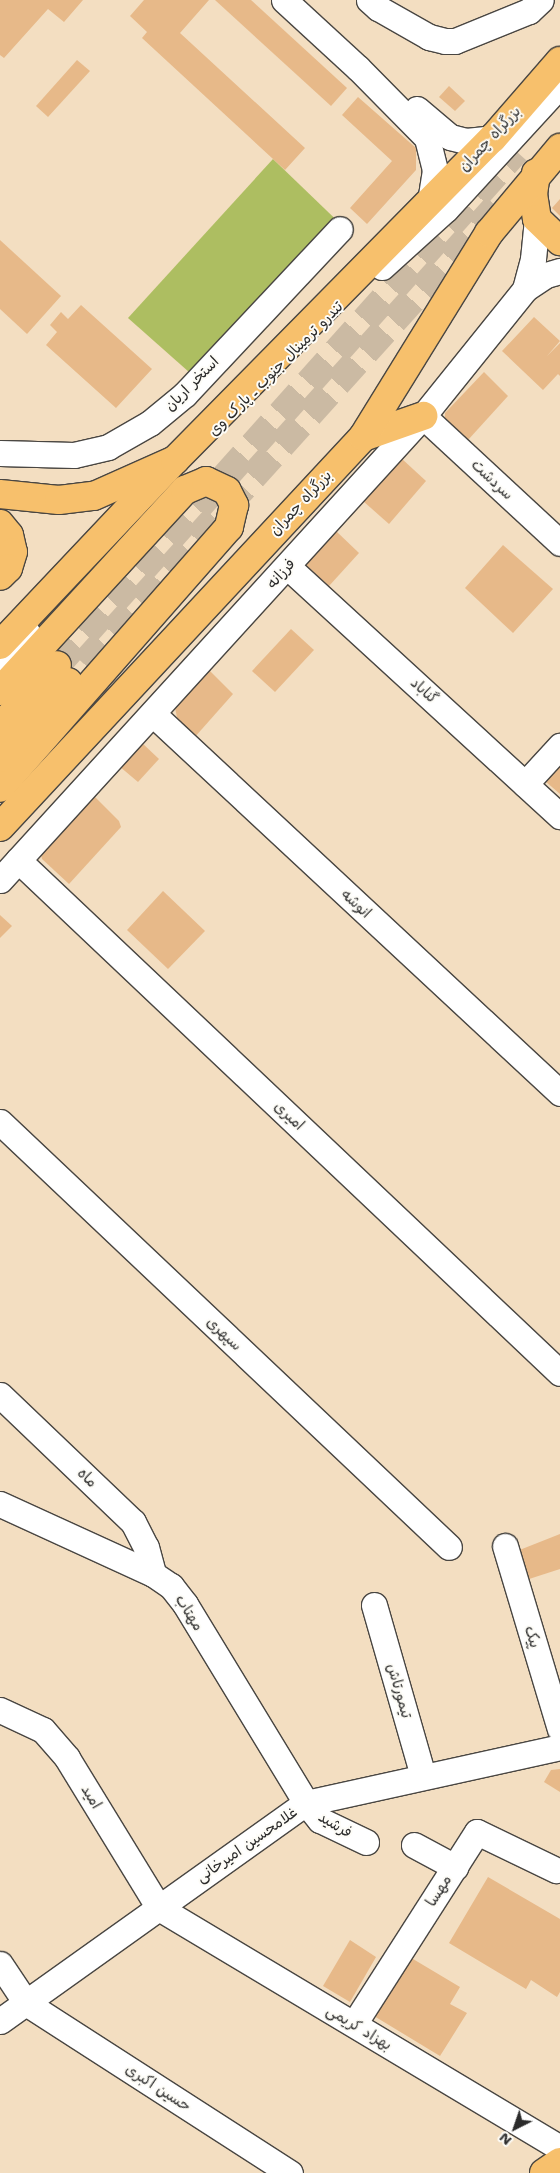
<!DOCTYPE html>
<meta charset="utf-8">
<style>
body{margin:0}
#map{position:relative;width:560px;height:2173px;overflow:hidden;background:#f3dec1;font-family:"Shantell Sans","Playpen Sans Arabic",sans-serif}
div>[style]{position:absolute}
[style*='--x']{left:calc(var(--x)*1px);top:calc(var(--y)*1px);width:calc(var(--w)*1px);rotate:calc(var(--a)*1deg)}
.green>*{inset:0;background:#adbe61}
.building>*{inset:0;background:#e7b989}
.highway-tunnel>*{height:28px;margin-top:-14px;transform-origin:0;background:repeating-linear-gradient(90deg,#cbbaa3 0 28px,transparent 0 42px)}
.roads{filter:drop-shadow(1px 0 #494642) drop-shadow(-1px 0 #494642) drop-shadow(0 1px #494642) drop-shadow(0 -1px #494642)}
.minor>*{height:25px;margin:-12.5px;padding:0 12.5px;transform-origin:12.5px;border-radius:12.5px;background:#fff}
.major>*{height:28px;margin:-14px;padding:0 14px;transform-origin:14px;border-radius:14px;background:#f7c06c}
.highway>*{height:28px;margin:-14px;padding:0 14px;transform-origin:14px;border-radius:14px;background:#f7c06c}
span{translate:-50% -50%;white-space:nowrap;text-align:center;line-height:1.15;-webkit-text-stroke:4px #fdfcf7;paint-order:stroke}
.street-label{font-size:15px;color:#2b2b2b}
.north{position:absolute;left:490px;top:2103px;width:50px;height:50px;-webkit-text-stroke:4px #fdfcf7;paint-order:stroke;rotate:221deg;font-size:14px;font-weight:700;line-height:20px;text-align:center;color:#2b2b2b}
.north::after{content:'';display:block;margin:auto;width:18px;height:22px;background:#2b2b2b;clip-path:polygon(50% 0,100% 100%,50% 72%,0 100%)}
</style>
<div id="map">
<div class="green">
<i style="clip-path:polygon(273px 159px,352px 235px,207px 388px,128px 318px)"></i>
</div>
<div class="building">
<i style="clip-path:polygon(0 0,83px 0,64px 22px,48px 9px,4px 58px,0 55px)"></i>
<i style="clip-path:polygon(144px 0,209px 0,180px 33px,305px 148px,285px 170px,142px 38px,147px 32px,130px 16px)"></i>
<i style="clip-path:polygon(215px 0,251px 0,347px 88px,331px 106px)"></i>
<i style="clip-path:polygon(77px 60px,90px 71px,48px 117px,36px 106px)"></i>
<i style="clip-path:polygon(449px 86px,465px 101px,455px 111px,439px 97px)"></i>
<i style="clip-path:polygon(358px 97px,416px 148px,416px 170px,367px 224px,350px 208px,392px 161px,342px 115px)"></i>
<i style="clip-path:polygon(560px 199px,560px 216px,552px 208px)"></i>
<i style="clip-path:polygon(0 240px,61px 296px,27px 334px,0 309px)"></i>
<i style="clip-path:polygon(81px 305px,152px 369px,116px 408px,46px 345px,57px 332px,50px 325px,61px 312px,68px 319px)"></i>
<i style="clip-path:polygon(534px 317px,560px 341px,547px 356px,560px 343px,560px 376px,558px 374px,543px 390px,502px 351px)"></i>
<i style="clip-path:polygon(484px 372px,508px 396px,468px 440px,445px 418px,445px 413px)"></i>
<i style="clip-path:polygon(401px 458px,426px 481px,389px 524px,363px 501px)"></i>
<i style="clip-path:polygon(336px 531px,359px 553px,329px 586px,306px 565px)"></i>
<i style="clip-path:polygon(503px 545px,553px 589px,513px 633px,465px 588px)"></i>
<i style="clip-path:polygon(291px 629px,314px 650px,275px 692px,252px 671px)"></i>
<i style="clip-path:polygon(206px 667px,233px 694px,194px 738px,178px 722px,174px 703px)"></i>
<i style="clip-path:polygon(141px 742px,159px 759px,138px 782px,119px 766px)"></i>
<i style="clip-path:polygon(560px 766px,560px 794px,545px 781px)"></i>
<i style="clip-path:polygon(94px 796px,119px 821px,121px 827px,69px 884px,42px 859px,41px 854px)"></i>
<i style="clip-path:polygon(163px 891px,205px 931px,168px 969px,127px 930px)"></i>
<i style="clip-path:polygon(0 915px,12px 926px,0 938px)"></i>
<i style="clip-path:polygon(560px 1534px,560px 1569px,526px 1580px,517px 1551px)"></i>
<i style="clip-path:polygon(560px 1769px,560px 1792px,544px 1782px,551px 1770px)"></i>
<i style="clip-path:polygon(488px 1877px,560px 1919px,560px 1992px,557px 1997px,531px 1980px,526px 1989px,449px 1943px)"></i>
<i style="clip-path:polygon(350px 1940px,376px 1957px,350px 2002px,323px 1986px)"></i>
<i style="clip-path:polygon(408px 1956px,460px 1987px,450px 2004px,467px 2013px,440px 2056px,374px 2016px)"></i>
</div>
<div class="highway-tunnel">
<i style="--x:84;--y:664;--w:617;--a:-47.96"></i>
<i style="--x:57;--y:665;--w:689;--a:-48.24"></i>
</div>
<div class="roads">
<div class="minor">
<i style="--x:284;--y:0;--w:100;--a:42.6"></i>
<i style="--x:358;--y:68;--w:98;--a:45.4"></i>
<i style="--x:427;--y:138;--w:33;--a:76"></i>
<i style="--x:435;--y:170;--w:31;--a:99"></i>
<i style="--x:369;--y:0;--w:12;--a:42"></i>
<i style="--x:378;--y:8;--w:59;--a:29.6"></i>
<i style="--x:429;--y:37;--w:16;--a:14"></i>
<i style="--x:445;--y:41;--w:10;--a:0"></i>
<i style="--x:455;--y:41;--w:80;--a:-22.1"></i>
<i style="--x:529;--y:11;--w:16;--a:-43"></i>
<i style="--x:417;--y:109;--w:43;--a:40.3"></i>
<i style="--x:450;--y:137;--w:16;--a:14"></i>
<i style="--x:466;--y:141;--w:27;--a:-6"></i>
<i style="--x:382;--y:267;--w:86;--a:-42.2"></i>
<i style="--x:446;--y:209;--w:168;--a:-47.4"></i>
<i style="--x:525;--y:289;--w:31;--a:-75"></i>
<i style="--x:533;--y:259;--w:40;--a:-84.3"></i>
<i style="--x:423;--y:416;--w:187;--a:42.8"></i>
<i style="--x:0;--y:453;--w:74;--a:1.5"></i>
<i style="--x:74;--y:455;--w:35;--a:-13"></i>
<i style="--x:108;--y:447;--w:48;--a:-29.7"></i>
<i style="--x:150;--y:423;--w:45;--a:-39.6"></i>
<i style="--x:185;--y:394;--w:226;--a:-46.8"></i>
<i style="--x:288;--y:567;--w:369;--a:42.5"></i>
<i style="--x:0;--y:662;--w:40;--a:-47"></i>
<i style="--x:153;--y:714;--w:556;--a:42.96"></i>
<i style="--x:525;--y:784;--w:52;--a:-47.4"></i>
<i style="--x:18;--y:860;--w:746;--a:43.43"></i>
<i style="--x:0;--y:880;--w:628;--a:-47.65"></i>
<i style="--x:423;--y:416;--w:163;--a:-51.2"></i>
<i style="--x:525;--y:289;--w:25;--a:-34"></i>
<i style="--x:546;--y:275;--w:15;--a:-16"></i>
<i style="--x:0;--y:1122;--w:618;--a:43.43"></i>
<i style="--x:0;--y:1395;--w:184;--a:43.7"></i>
<i style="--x:133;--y:1522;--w:28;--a:63"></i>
<i style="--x:146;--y:1547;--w:28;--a:75"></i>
<i style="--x:0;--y:1504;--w:168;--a:24.6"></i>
<i style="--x:153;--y:1574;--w:22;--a:34"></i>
<i style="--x:171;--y:1586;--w:23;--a:52"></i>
<i style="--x:185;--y:1604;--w:233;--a:58.7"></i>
<i style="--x:306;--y:1803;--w:22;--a:51"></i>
<i style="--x:320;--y:1820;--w:51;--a:25.6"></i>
<i style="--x:505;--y:1546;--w:191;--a:73.3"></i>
<i style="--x:374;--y:1605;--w:178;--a:74"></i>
<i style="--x:0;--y:1710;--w:47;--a:24.9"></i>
<i style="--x:43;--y:1730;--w:37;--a:49"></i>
<i style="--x:67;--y:1758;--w:176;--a:58.5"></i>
<i style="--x:159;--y:1908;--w:467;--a:30.9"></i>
<i style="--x:414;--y:1845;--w:47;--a:28.2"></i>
<i style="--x:0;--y:1964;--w:47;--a:56.3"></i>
<i style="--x:26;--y:2003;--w:314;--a:32.8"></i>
<i style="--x:0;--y:2021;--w:376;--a:-35.5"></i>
<i style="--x:306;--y:1803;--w:260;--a:-12.4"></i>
<i style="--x:354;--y:2024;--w:228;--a:-57.4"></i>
<i style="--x:477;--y:1832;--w:88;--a:25.7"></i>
</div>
<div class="major">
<i style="--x:536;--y:173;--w:21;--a:98"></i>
<i style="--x:533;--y:194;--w:25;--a:81"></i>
<i style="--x:537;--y:219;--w:32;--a:44"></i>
<i style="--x:0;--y:494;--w:59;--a:5.8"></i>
<i style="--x:59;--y:500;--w:35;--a:-7"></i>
<i style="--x:94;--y:496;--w:89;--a:-24"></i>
<i style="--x:0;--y:524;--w:14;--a:51"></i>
<i style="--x:9;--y:535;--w:17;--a:77"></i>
<i style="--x:13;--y:552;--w:17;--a:107"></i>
<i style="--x:8;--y:568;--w:11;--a:135"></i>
<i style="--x:544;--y:2173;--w:19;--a:-35"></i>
</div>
<div class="highway">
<i style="--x:363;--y:437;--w:64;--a:-19.3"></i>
<i style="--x:0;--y:645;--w:255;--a:-46.6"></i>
<i style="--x:175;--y:460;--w:453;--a:-45.4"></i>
<i style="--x:493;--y:138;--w:102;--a:-49"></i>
<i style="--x:0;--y:691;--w:273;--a:-47.4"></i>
<i style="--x:185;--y:490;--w:23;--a:-23"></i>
<i style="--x:206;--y:481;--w:23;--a:25"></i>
<i style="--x:227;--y:491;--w:16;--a:63"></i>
<i style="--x:234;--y:505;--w:23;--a:103"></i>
<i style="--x:229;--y:527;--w:347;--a:131.3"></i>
<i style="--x:0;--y:727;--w:84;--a:-47.4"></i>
<i style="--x:0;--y:758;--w:102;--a:-48.2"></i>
<i style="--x:0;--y:827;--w:533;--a:-47.05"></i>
<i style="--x:363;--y:437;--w:240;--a:-58.3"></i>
<i style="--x:489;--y:233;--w:111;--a:-50.1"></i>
</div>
</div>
<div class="street-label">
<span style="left:490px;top:139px;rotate:-47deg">بزرگراه چمران</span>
<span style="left:276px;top:369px;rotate:-45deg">تندرو ترمینال جنوب ـ پارک وی</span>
<span style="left:192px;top:384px;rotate:-45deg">استخر اریان</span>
<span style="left:492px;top:480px;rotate:43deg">سردشت</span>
<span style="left:301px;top:503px;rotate:-47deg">بزرگراه چمران</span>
<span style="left:281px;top:574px;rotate:-48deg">فرزانه</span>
<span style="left:424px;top:691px;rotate:42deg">گناباد</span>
<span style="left:356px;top:904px;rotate:43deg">انوشه</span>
<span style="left:289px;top:1116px;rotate:43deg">امیری</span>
<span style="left:224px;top:1334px;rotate:43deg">سپهری</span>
<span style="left:87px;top:1478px;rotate:44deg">ماه</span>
<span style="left:189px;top:1613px;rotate:58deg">مهتاب</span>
<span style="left:532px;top:1637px;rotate:73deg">پیک</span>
<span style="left:399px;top:1691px;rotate:74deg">تیمورتاش</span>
<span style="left:91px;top:1797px;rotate:59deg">امید</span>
<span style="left:335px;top:1825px;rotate:31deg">فرشید</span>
<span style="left:247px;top:1845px;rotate:-35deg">غلامحسین امیرخانی</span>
<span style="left:439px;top:1891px;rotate:-57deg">مهسا</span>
<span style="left:359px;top:2028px;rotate:31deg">بهزاد کریمی</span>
<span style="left:158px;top:2088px;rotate:33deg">حسین اکبری</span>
</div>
<div class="north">N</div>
</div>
